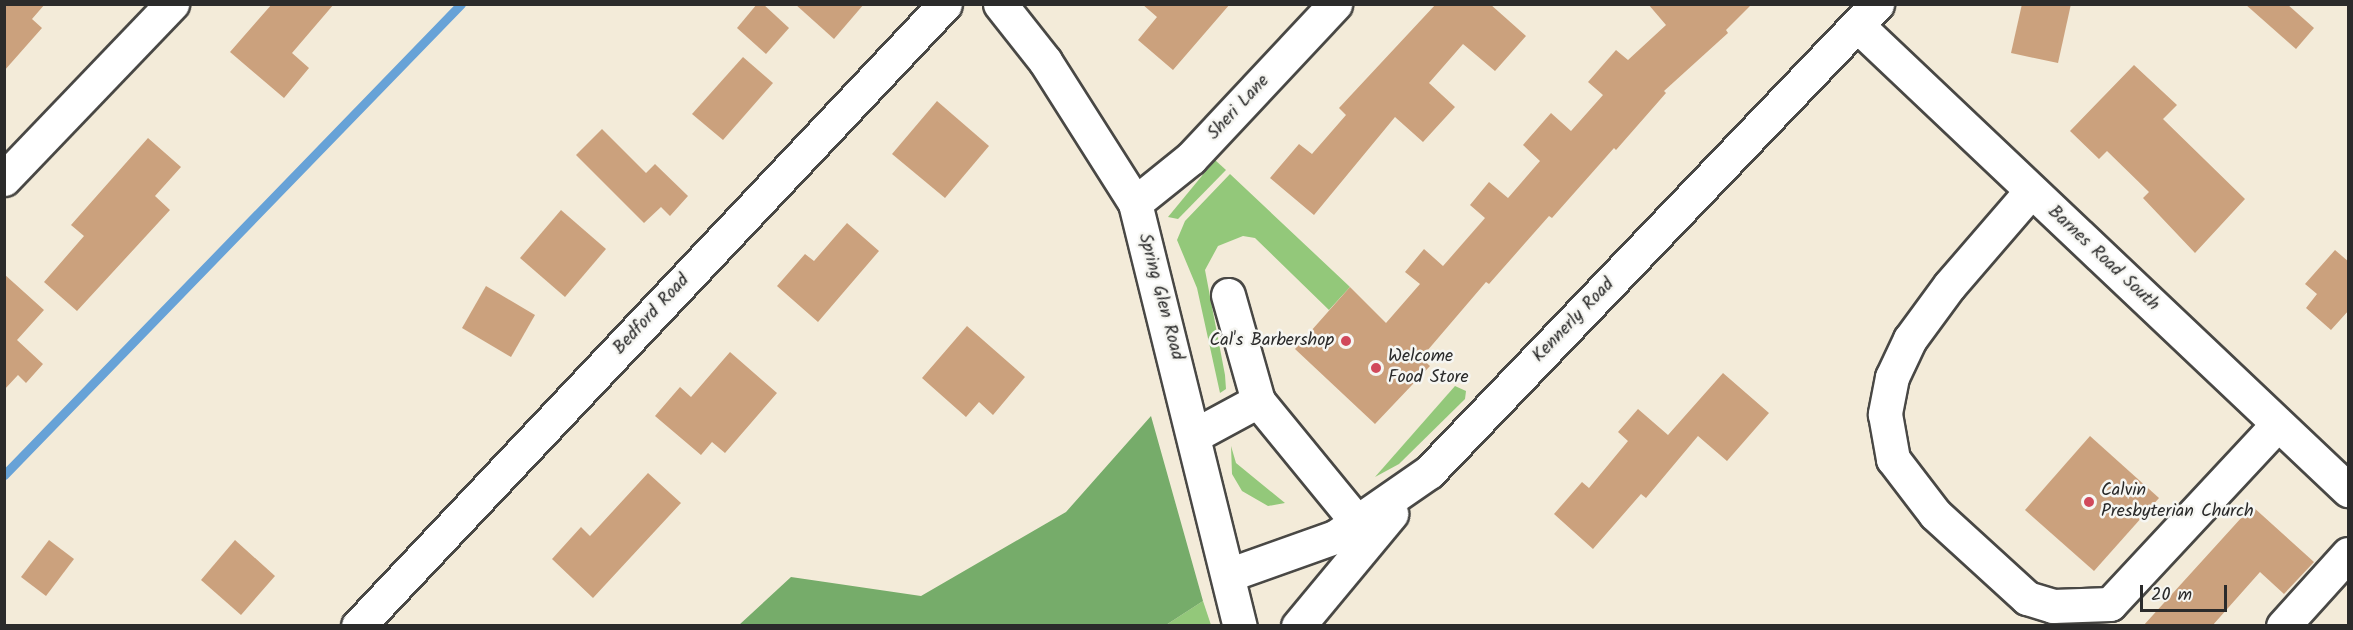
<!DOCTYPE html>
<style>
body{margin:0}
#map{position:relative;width:2353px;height:630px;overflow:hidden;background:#f3ebd9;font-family:Kalam,sans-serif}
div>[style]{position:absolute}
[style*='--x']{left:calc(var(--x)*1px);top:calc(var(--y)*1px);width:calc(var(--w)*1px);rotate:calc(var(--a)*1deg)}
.green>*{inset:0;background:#93c87a}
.forest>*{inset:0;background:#76ac6a}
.stream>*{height:9px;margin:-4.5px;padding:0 4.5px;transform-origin:4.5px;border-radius:4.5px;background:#67a2d7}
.building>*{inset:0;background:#cba17d}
.roads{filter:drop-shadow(2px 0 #494845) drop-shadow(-2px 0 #494845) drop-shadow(0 2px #494845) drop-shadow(0 -2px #494845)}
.minor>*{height:33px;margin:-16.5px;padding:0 16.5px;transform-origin:16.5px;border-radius:16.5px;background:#fff}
.dots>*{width:16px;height:16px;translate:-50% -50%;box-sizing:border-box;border:3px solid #f6f6f2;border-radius:50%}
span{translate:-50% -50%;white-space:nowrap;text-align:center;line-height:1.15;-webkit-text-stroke:5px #f6f6f2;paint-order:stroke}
.street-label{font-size:18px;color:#2b2b2b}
.poi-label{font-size:18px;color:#2b2b2b}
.right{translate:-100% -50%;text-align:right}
.left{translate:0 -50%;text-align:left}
.frame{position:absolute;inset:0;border:6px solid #2b2b2b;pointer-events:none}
.scale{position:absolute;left:2140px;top:585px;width:87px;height:27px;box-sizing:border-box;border:3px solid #2b2b2b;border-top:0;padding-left:8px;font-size:18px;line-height:21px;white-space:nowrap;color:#2b2b2b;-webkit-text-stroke:4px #f6f6f2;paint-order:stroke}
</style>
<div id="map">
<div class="green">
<i style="clip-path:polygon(1215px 160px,1226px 170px,1178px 219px,1168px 217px)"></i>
<i style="clip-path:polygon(1230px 174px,1350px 287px,1329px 310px,1255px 238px,1243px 236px,1218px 246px,1205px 270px,1225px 375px,1226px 389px,1220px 393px,1197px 288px,1177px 240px,1185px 221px)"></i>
<i style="clip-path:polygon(1455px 386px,1466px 391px,1465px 399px,1399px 464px,1375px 477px)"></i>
<i style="clip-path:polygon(1231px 446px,1236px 463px,1285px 503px,1268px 506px,1242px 491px,1232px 474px)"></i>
<i style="clip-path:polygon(1203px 601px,1211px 625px,1166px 625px)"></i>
</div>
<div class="forest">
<i style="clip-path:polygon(1151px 416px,1203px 601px,1166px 625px,739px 625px,791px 577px,921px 596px,1066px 512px)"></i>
</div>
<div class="stream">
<i style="--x:4;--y:475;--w:656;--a:-45.86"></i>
</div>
<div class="building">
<i style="clip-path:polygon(4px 4px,45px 4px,32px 19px,42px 28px,4px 71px)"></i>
<i style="clip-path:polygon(272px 4px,334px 4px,292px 53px,309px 68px,284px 98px,230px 52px)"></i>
<i style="clip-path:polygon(757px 4px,763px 4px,789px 28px,766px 54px,737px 28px)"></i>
<i style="clip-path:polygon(795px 4px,864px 4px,834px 39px)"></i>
<i style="clip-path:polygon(1142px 4px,1230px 4px,1173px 70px,1138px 40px,1157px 17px)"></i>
<i style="clip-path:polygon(1436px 4px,1490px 4px,1526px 36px,1495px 71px,1463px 44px,1429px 83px,1455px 107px,1423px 142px,1395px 117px,1314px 215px,1270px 178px,1299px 144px,1312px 154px,1346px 115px,1339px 108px)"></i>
<i style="clip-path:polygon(1648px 4px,1752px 4px,1726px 30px,1728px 33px,1664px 91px,1666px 93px,1616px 150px,1614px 148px,1552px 218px,1549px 216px,1489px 284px,1486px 282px,1421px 358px,1430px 366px,1375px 424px,1295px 349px,1350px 287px,1386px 323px,1420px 284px,1405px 272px,1424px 249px,1443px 266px,1485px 218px,1470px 205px,1489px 182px,1508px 198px,1540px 161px,1523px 145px,1551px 113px,1571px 131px,1603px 95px,1588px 82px,1616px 50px,1628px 60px,1666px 25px)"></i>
<i style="clip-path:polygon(2022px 4px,2071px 4px,2058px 63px,2011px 53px)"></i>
<i style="clip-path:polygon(2245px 4px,2287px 4px,2314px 28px,2296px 49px)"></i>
<i style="clip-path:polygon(743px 57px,773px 83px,723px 140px,692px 114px)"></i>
<i style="clip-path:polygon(2134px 65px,2177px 105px,2163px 119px,2245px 199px,2195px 253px,2143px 198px,2149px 192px,2107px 151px,2099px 159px,2070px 131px)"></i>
<i style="clip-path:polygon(937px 101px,989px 146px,945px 198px,892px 154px)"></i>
<i style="clip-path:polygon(602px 129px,646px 173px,655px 164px,688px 196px,670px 216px,661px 207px,644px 223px,576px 155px)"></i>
<i style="clip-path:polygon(148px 138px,181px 167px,155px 196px,170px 210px,77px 311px,44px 282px,84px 236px,71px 225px)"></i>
<i style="clip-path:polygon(561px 210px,606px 249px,565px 297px,520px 258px)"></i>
<i style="clip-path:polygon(847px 223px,879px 251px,818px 322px,777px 286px,805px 254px,814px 261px)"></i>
<i style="clip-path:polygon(2335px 250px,2349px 262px,2349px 310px,2331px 330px,2306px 308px,2317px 294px,2305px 284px)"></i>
<i style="clip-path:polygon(4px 274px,44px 310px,17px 340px,43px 364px,26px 383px,18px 375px,4px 390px)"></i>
<i style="clip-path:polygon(486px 286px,535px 315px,511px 357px,462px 328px)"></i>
<i style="clip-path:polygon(967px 326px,1025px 377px,993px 415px,979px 402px,966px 417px,922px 378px)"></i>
<i style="clip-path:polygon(730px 352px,777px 393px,725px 453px,712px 442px,701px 455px,655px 416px,680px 387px,691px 397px)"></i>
<i style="clip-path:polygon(1723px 373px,1769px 413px,1727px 461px,1698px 436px,1646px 498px,1641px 494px,1593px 549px,1554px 514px,1582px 482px,1589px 488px,1628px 441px,1618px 432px,1638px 409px,1668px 435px)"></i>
<i style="clip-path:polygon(2090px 436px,2159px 498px,2094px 571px,2025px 510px)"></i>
<i style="clip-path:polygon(648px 473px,681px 503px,593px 598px,552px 559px,581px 527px,590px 536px)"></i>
<i style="clip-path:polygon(2252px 506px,2314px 562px,2284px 594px,2260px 572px,2212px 626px,2143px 626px)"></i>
<i style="clip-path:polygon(49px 540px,74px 559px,46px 596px,21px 577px)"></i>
<i style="clip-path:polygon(235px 540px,275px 576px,241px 615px,201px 580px)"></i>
</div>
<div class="roads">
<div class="minor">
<i style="--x:1000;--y:4;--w:73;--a:51.7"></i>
<i style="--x:1045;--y:61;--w:168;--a:57.6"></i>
<i style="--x:1135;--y:203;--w:436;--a:76.1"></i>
<i style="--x:1858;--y:26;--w:675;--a:43.44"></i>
<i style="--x:4;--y:179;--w:243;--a:-46.2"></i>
<i style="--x:2031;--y:191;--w:125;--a:130.8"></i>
<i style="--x:1949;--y:286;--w:66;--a:126.3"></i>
<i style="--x:1910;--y:339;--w:42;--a:115.3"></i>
<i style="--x:1892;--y:377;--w:38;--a:101"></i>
<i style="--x:1885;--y:414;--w:46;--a:79.9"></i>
<i style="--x:1893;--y:459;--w:69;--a:52.6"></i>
<i style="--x:1935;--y:514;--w:125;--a:42.4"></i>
<i style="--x:2027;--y:598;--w:27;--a:17"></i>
<i style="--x:2053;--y:606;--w:57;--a:-2"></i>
<i style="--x:2110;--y:604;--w:245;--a:-47"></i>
<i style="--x:1135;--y:203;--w:72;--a:-38.8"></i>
<i style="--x:1191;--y:158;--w:211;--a:-46.9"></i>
<i style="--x:1228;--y:295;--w:110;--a:74.2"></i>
<i style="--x:1195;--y:435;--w:72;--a:-28.4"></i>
<i style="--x:1258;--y:401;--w:158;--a:50.7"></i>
<i style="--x:1228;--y:575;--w:114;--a:-19.6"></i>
<i style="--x:1335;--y:537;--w:114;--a:-34.7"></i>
<i style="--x:1429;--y:472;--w:648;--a:-46.25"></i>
<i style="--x:358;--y:626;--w:855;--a:-46.66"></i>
<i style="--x:1298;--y:626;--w:146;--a:-50.3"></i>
<i style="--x:2283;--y:626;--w:97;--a:-47.9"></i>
</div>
</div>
<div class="dots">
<i style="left:1346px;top:341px;background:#d1495b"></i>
<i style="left:1376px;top:368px;background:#d1495b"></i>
<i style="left:2089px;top:502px;background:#d1495b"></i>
</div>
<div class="street-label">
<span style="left:1239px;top:108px;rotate:-47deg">Sheri Lane</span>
<span style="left:2103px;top:259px;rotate:43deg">Barnes Road South</span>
<span style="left:1160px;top:297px;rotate:75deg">Spring Glen Road</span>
<span style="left:652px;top:315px;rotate:-47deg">Bedford Road</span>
<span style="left:1574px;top:321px;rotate:-46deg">Kennerly Road</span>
</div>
<div class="poi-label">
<span class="right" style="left:1334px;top:341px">Cal's Barbershop</span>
<span class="left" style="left:1388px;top:368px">Welcome<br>Food Store</span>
<span class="left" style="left:2101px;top:502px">Calvin<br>Presbyterian Church</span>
</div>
<div class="frame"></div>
<div class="scale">20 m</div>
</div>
